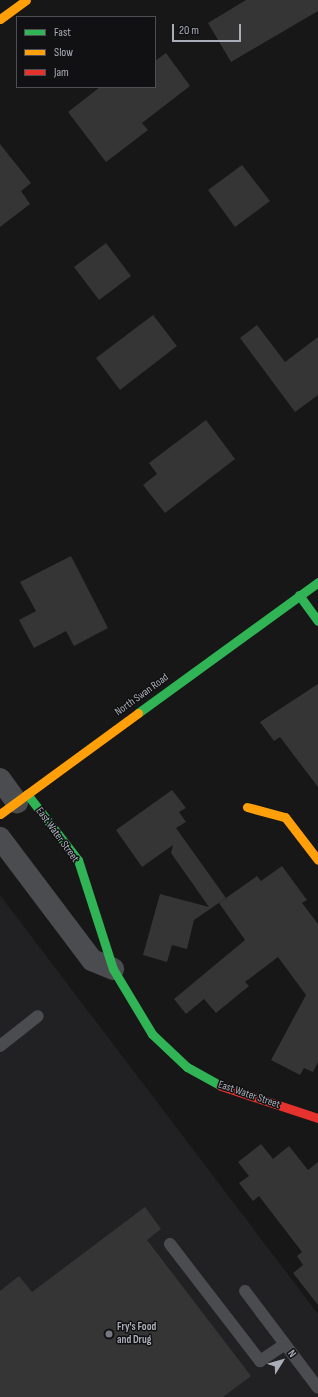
<!DOCTYPE html>
<style>
body{margin:0}
#map{position:relative;width:318px;height:1397px;overflow:hidden;background:#171717;font-family:"Sofia Sans Condensed",sans-serif}
div>[style]{position:absolute}
[style*='--x']{left:calc(var(--x)*1px);top:calc(var(--y)*1px);width:calc(var(--w)*1px);rotate:calc(var(--a)*1deg)}
.built>*{inset:0;background:#212123}
.building>*{inset:0;background:#353536}
.lane>*{height:12px;margin:-6px;padding:0 6px;transform-origin:6px;border-radius:6px;background:#4b4c50}
.street>*{height:22px;margin:-11px;padding:0 11px;transform-origin:11px;border-radius:11px;background:#4b4c50}
.fast>*{height:9px;margin:-4.5px;padding:0 4.5px;transform-origin:4.5px;border-radius:4.5px;background:#30b455}
.slow>*{height:9px;margin:-4.5px;padding:0 4.5px;transform-origin:4.5px;border-radius:4.5px;background:#ff9f0a}
.jam>*{height:9px;margin:-4.5px;padding:0 4.5px;transform-origin:4.5px;border-radius:4.5px;background:#e5322d}
.dots>*{width:11px;height:11px;translate:-50% -50%;box-sizing:border-box;border:2px solid #111113;border-radius:50%}
span{translate:-50% -50%;white-space:nowrap;text-align:center;line-height:1.15;-webkit-text-stroke:3px #111113;paint-order:stroke}
.street-label{font-size:11px;color:#a8adb8}
.poi-label{font-size:11px;color:#a8adb8;font-weight:700}
.left{translate:0 -50%;text-align:left}
.legend{position:absolute;left:16px;top:16px;width:140px;height:72px;box-sizing:border-box;background:#111113;border:1px solid #4d4f55;margin:0;padding:5px 7px;list-style:none;font-size:12px;color:#a8adb8}
.legend li{display:flex;align-items:center;gap:8px;height:20px}
.legend b{width:20px;border:1px solid #4d4f55}
.north{position:absolute;left:262px;top:1341px;width:40px;height:40px;-webkit-text-stroke:3px #111113;paint-order:stroke;rotate:53deg;font-size:11px;font-weight:700;line-height:16px;text-align:center;color:#a8adb8}
.north::after{content:'';display:block;margin:auto;width:14px;height:18px;background:#a8adb8;clip-path:polygon(50% 0,100% 100%,50% 72%,0 100%)}
.scale{position:absolute;left:172px;top:24px;width:69px;height:18px;box-sizing:border-box;border:2px solid #a8adb8;border-top:0;padding-left:5px;font-size:12px;line-height:14px;white-space:nowrap;color:#a8adb8;-webkit-text-stroke:3px #111113;paint-order:stroke}
</style>
<div id="map">
<div class="built">
<i style="clip-path:polygon(0 895px,318px 1314px,318px 1397px,0 1397px)"></i>
</div>
<div class="building">
<i style="clip-path:polygon(246px 0,318px 0,318px 11px,231px 62px,208px 23px)"></i>
<i style="clip-path:polygon(166px 53px,190px 86px,142px 123px,148px 130px,106px 162px,68px 112px,100px 87px,155px 87px,155px 61px)"></i>
<i style="clip-path:polygon(0 144px,31px 183px,21px 191px,30px 204px,0 227px)"></i>
<i style="clip-path:polygon(242px 165px,270px 201px,235px 227px,208px 190px)"></i>
<i style="clip-path:polygon(106px 243px,131px 276px,99px 300px,74px 267px)"></i>
<i style="clip-path:polygon(153px 315px,177px 346px,120px 390px,96px 358px)"></i>
<i style="clip-path:polygon(257px 325px,285px 362px,318px 337px,318px 395px,295px 412px,240px 338px)"></i>
<i style="clip-path:polygon(206px 420px,235px 459px,165px 513px,143px 485px,157px 474px,149px 463px)"></i>
<i style="clip-path:polygon(71px 556px,108px 628px,74px 646px,66px 631px,34px 648px,19px 620px,36px 611px,20px 582px)"></i>
<i style="clip-path:polygon(318px 684px,318px 787px,280px 737px,274px 741px,260px 722px)"></i>
<i style="clip-path:polygon(172px 790px,186px 808px,179px 812px,186px 822px,176px 828px,226px 898px,194px 920px,187px 949px,172px 945px,167px 962px,143px 955px,160px 894px,209px 907px,171px 853px,173px 845px,142px 867px,116px 830px)"></i>
<i style="clip-path:polygon(282px 866px,307px 900px,302px 903px,318px 924px,318px 1062px,313px 1072px,304px 1068px,300px 1075px,271px 1060px,306px 995px,278px 957px,245px 982px,249px 986px,216px 1013px,204px 999px,186px 1014px,174px 999px,245px 940px,219px 903px,257px 876px,261px 881px)"></i>
<i style="clip-path:polygon(261px 1144px,273px 1159px,289px 1146px,308px 1170px,318px 1162px,318px 1305px,293px 1273px,303px 1265px,297px 1256px,302px 1252px,259px 1196px,253px 1201px,239px 1183px,249px 1176px,238px 1162px)"></i>
<i style="clip-path:polygon(145px 1207px,161px 1229px,147px 1240px,251px 1376px,223px 1397px,0 1397px,0 1291px,19px 1276px,32px 1292px)"></i>
</div>
<div class="lane">
<i style="--x:0;--y:1046;--w:48;--a:-38.3"></i>
<i style="--x:170;--y:1244;--w:148;--a:52.4"></i>
<i style="--x:260;--y:1361;--w:30;--a:-34"></i>
<i style="--x:245;--y:1291;--w:121;--a:53"></i>
</div>
<div class="street">
<i style="--x:0;--y:779;--w:29;--a:54"></i>
<i style="--x:0;--y:838;--w:153;--a:53"></i>
<i style="--x:92;--y:960;--w:23;--a:23"></i>
</div>
<div class="fast">
<i style="--x:299;--y:595;--w:32;--a:54"></i>
<i style="--x:138;--y:713;--w:223;--a:-36"></i>
<i style="--x:27;--y:794;--w:83;--a:52.3"></i>
<i style="--x:78;--y:860;--w:114;--a:72.2"></i>
<i style="--x:113;--y:969;--w:76;--a:59"></i>
<i style="--x:152;--y:1034;--w:48;--a:43.3"></i>
<i style="--x:187;--y:1067;--w:39;--a:29"></i>
</div>
<div class="slow">
<i style="--x:0;--y:19;--w:32;--a:-36"></i>
<i style="--x:247;--y:807;--w:39;--a:15"></i>
<i style="--x:285;--y:817;--w:54;--a:52.5"></i>
<i style="--x:0;--y:814;--w:171;--a:-36.2"></i>
</div>
<div class="jam">
<i style="--x:221;--y:1086;--w:102;--a:18.3"></i>
</div>
<div class="dots">
<i style="left:109px;top:1334px;background:#757880"></i>
</div>
<div class="street-label">
<span style="left:142px;top:695px;rotate:-36deg">North Swan Road</span>
<span style="left:57px;top:835px;rotate:54deg">East Water Street</span>
<span style="left:249px;top:1095px;rotate:19deg">East Water Street</span>
</div>
<div class="poi-label">
<span class="left" style="left:117px;top:1334px">Fry's Food<br>and Drug</span>
</div>
<ul class="legend">
<li><b style="height:5px;background:#30b455"></b>Fast</li>
<li><b style="height:5px;background:#ff9f0a"></b>Slow</li>
<li><b style="height:5px;background:#e5322d"></b>Jam</li>
</ul>
<div class="north">N</div>
<div class="scale">20 m</div>
</div>
